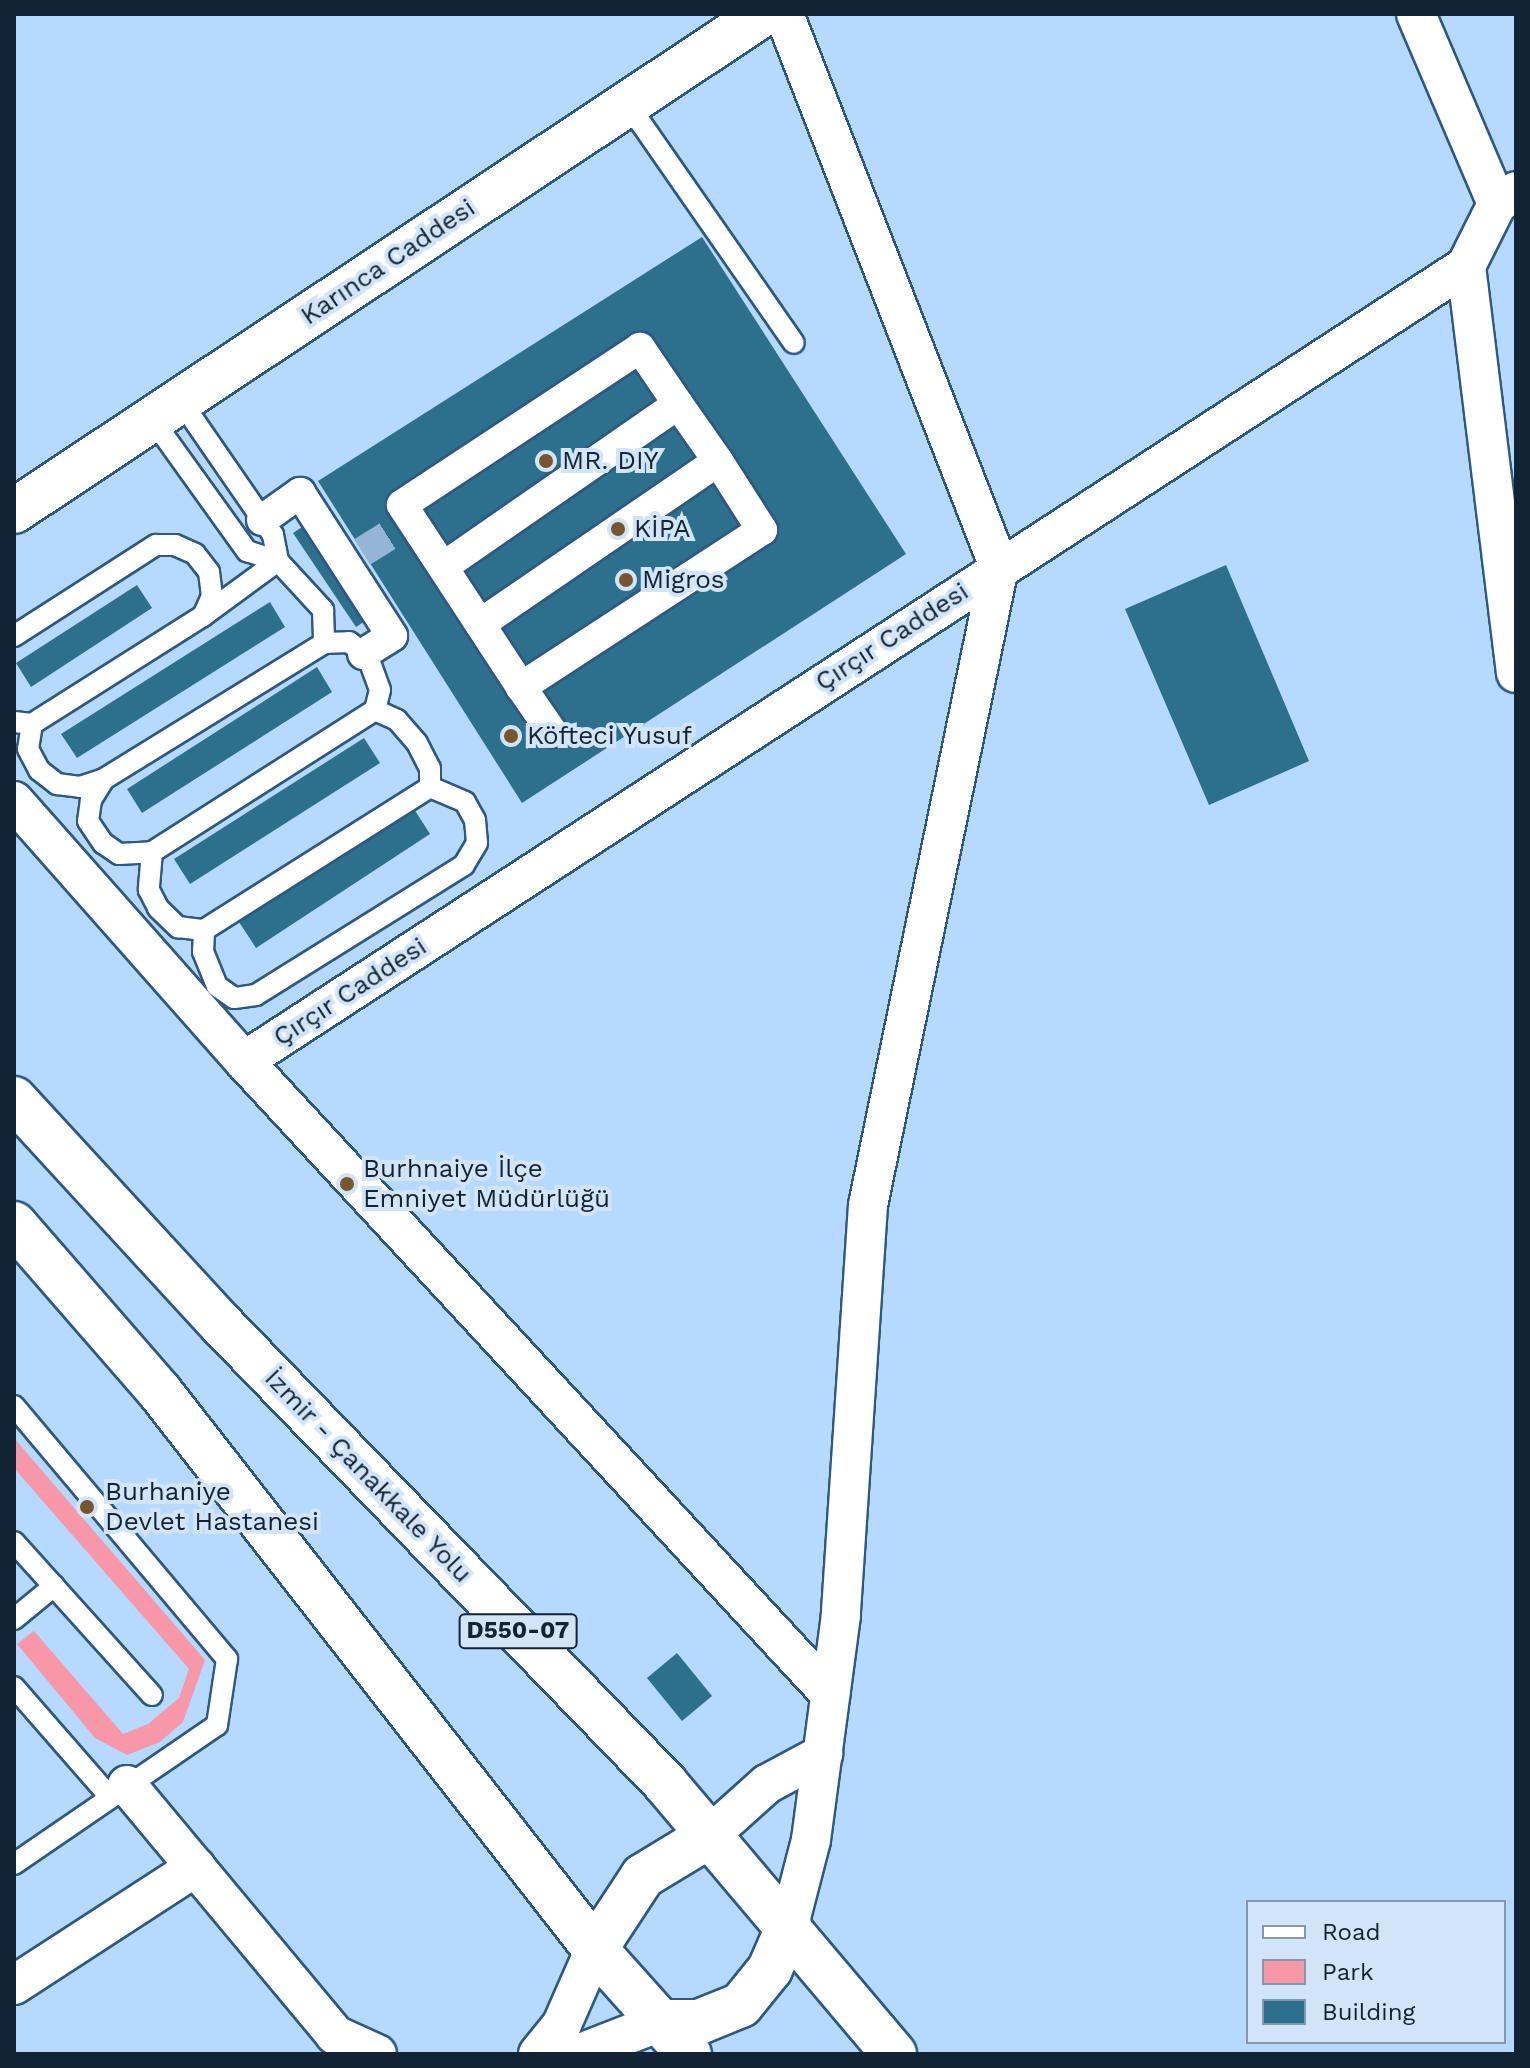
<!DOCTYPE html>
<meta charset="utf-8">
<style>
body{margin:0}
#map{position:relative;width:1530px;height:2068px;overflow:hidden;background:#b5d9ff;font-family:"Work Sans",sans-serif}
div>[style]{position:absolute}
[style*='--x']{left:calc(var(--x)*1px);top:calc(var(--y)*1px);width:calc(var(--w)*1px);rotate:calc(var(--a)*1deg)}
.green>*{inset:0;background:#f897a7}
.building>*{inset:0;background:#2c708d}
.pedestrian-tunnel>*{height:30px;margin-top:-15px;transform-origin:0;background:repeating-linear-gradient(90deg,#94b5d6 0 30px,transparent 0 45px)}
.roads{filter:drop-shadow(2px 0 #2e5880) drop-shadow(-2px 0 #2e5880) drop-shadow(0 2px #2e5880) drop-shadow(0 -2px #2e5880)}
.service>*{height:20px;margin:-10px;padding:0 10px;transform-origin:10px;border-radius:10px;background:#fff}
.pedestrian>*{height:30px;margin:-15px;padding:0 15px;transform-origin:15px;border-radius:15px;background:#fff}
.minor>*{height:38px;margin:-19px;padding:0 19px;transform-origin:19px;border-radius:19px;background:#fff}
.tertiary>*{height:44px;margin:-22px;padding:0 22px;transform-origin:22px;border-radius:22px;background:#fff}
.primary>*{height:44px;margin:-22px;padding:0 22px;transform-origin:22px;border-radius:22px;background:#fff}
.trunk>*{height:44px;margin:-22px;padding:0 22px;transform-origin:22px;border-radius:22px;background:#fff}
.dots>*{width:22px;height:22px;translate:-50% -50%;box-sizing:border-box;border:4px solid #d2e4f8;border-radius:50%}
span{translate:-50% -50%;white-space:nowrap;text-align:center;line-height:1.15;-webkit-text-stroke:8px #d2e4f8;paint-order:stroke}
.shield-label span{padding:2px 6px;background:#d2e4f8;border:2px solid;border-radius:6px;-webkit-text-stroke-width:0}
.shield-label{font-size:24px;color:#112334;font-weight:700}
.street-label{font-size:26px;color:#112334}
.poi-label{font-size:26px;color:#112334}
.left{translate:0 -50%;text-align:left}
.frame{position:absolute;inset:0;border:16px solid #112334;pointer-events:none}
.legend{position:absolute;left:1246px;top:1900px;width:260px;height:144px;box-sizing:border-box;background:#d2e4f8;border:2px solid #8597aa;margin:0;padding:10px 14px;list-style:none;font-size:24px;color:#112334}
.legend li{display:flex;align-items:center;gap:16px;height:40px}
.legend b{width:40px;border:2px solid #8597aa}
</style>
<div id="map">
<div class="green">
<i style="clip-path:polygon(14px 1438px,205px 1660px,183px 1722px,160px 1742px,127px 1755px,95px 1738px,17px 1644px,34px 1631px,123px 1734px,148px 1724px,179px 1698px,189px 1669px,14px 1468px)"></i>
</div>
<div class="building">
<i style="clip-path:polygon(702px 237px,906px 554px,522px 803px,318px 481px)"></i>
<i style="clip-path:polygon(328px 510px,391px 604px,356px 627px,293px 533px)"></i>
<i style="clip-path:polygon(1226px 565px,1309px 761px,1209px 805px,1125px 609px)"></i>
<i style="clip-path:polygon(137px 585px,152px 608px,31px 687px,16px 663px)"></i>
<i style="clip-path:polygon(270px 602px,285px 627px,77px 758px,61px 734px)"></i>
<i style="clip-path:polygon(317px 667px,332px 692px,142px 813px,127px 789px)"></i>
<i style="clip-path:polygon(364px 738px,380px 763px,190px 884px,174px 859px)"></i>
<i style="clip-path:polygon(414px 809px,430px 834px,256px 948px,239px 922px)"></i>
<i style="clip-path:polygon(677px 1653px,712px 1696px,682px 1721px,647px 1678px)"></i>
</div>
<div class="pedestrian-tunnel">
<i style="--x:362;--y:552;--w:59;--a:-31.8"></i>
</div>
<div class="roads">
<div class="service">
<i style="--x:627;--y:103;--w:292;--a:55.2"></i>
<i style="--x:180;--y:400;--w:164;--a:55.4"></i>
<i style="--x:273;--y:535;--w:26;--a:79"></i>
<i style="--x:152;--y:419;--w:163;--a:54.3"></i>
<i style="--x:247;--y:551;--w:33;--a:18"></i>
<i style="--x:278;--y:561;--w:67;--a:47.4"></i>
<i style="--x:323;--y:610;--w:33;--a:88"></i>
<i style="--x:14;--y:636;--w:169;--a:-32.7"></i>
<i style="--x:156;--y:545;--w:19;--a:0"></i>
<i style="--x:175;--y:545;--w:22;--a:24"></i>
<i style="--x:195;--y:554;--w:23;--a:52"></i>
<i style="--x:209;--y:572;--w:24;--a:83"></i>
<i style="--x:212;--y:596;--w:22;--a:114"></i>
<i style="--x:375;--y:710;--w:24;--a:24"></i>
<i style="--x:397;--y:720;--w:30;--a:49"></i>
<i style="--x:417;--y:743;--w:28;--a:63"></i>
<i style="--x:430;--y:768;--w:19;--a:90"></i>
<i style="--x:14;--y:722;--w:18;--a:6"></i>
<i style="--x:32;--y:724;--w:202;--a:-32.3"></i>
<i style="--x:203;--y:616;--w:93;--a:-36.3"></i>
<i style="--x:32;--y:724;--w:25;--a:99"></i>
<i style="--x:28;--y:749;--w:24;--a:62"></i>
<i style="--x:39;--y:770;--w:23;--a:38"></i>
<i style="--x:57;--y:784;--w:23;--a:7"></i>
<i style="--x:80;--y:787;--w:25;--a:-18"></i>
<i style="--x:104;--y:779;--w:259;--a:-31.7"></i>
<i style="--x:324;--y:643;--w:25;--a:-2"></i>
<i style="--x:349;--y:642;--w:24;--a:38"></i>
<i style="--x:368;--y:657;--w:35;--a:70"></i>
<i style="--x:380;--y:690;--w:21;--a:104"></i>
<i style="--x:375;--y:710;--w:264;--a:147.5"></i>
<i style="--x:152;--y:852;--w:38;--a:95"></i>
<i style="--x:149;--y:890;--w:20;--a:63"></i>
<i style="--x:158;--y:908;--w:28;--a:44"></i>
<i style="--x:178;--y:927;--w:26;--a:7"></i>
<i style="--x:204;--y:930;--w:267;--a:-32.3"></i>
<i style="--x:430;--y:787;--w:38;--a:23"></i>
<i style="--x:465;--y:802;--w:21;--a:61"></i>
<i style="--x:475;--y:820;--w:23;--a:85"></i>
<i style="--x:477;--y:843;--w:26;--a:121"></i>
<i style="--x:464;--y:865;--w:245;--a:148"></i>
<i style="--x:256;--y:995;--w:22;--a:172"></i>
<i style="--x:234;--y:998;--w:21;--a:-145"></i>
<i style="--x:217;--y:986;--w:37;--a:-112"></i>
<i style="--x:203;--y:952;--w:22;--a:-87"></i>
<i style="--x:104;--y:779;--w:25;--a:122"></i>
<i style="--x:91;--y:800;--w:21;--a:98"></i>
<i style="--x:88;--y:821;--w:27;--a:56"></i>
<i style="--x:103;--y:843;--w:19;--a:35"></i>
<i style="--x:119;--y:854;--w:33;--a:-3"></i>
<i style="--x:14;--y:1406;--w:331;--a:49.9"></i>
<i style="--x:227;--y:1659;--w:67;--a:98.6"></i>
<i style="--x:217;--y:1725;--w:246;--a:145.6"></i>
<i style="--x:14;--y:1542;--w:206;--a:48"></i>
<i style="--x:14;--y:1619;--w:52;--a:-39.5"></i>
<i style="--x:14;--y:1687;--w:146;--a:48.9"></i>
</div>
<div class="pedestrian">
<i style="--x:678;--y:404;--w:70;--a:54.9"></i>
<i style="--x:262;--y:520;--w:47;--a:-35.4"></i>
<i style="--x:300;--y:493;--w:170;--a:57.2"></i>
<i style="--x:392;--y:636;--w:34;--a:148"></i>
<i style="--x:443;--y:567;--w:286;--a:-34.7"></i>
<i style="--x:678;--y:404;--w:68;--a:-124.2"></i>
<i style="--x:640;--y:348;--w:285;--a:146.6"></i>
<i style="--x:402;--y:505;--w:217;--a:56.8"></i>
<i style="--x:521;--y:687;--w:55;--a:55.4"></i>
<i style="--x:480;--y:624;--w:288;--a:-34.4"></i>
<i style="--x:718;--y:461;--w:82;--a:57.5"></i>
<i style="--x:762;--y:530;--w:288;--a:146.9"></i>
</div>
<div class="minor">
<i style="--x:784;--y:14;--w:593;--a:68.75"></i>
<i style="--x:999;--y:567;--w:651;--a:101.6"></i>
<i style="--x:868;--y:1205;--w:411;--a:93.8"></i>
<i style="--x:841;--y:1615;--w:227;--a:97.6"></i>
<i style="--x:811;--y:1840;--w:88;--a:104.5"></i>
<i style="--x:1416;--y:14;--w:207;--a:66.9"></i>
<i style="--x:1466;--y:266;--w:410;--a:83"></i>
<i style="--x:14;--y:801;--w:347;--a:48.5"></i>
<i style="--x:244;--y:1061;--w:863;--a:47.21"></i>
<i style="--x:244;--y:1061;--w:1458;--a:-33.05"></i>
<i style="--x:1466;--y:266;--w:69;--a:-63.4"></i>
<i style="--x:1497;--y:204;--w:23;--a:-34"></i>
<i style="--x:127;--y:1785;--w:325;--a:50.2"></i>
<i style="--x:335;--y:2035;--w:46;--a:24.3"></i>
<i style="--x:709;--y:1836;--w:78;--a:-41.9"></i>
<i style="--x:767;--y:1784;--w:64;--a:-28.2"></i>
<i style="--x:14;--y:1985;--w:217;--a:-33"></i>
<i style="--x:538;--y:2054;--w:38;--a:-51"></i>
<i style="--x:562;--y:2024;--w:82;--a:-66.3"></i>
<i style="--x:578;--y:2054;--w:88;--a:-21.3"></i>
</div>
<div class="tertiary">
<i style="--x:14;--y:511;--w:899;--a:-33.57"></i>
</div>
<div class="primary">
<i style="--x:595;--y:1949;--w:87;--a:-56.7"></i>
<i style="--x:643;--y:1876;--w:77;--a:-31.2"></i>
<i style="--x:660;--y:2022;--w:39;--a:0"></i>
<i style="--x:699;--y:2022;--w:45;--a:-22"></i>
<i style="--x:741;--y:2005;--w:46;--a:-51.1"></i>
<i style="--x:770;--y:1969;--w:48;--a:-66.6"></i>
</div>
<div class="trunk">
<i style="--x:14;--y:1099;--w:307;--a:47.4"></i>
<i style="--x:222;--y:1325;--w:637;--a:45.95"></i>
<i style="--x:665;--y:1783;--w:355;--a:49.8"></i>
<i style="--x:14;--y:1224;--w:223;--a:49"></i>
<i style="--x:160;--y:1392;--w:707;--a:52.01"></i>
<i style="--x:595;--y:1949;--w:141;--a:48.2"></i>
</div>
</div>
<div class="dots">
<i style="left:546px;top:461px;background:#77552d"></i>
<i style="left:618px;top:529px;background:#77552d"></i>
<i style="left:626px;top:580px;background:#77552d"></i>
<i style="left:511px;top:736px;background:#77552d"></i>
<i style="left:347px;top:1184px;background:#77552d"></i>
<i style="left:87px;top:1507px;background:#77552d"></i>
</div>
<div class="shield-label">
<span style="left:518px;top:1631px">D550-07</span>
</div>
<div class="street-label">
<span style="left:388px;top:262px;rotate:-34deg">Karınca Caddesi</span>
<span style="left:892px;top:637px;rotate:-33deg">Çırçır Caddesi</span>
<span style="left:350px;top:992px;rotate:-33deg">Çırçır Caddesi</span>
<span style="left:368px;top:1476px;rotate:46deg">İzmir - Çanakkale Yolu</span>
</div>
<div class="poi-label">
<span class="left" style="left:562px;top:461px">MR. DIY</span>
<span class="left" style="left:634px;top:529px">KİPA</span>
<span class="left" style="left:642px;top:580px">Migros</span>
<span class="left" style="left:527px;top:736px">Köfteci Yusuf</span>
<span class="left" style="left:363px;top:1184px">Burhnaiye İlçe<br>Emniyet Müdürlüğü</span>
<span class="left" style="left:105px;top:1507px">Burhaniye<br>Devlet Hastanesi</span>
</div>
<div class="frame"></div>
<ul class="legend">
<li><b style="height:10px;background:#fff"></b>Road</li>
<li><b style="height:22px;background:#f897a7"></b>Park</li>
<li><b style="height:22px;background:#2c708d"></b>Building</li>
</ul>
</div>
